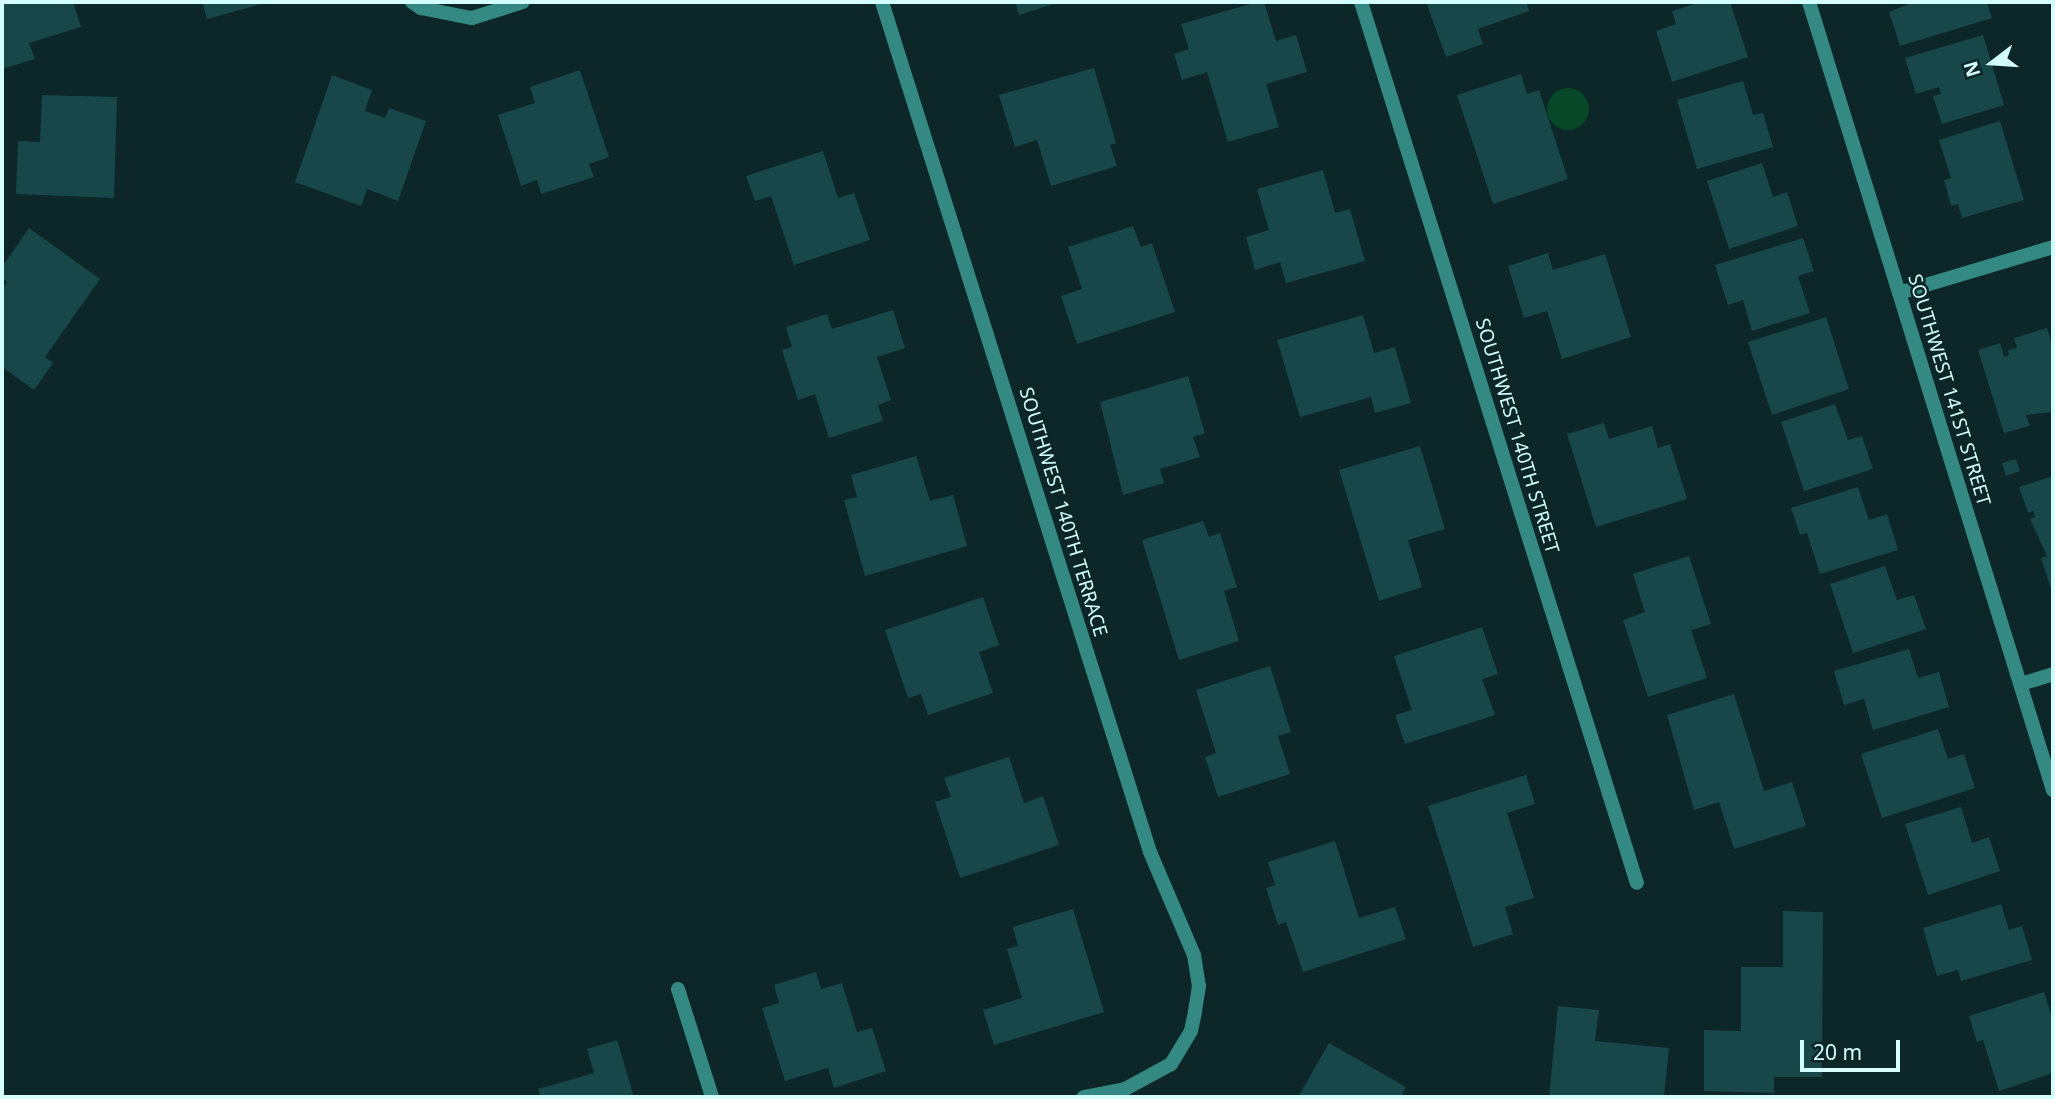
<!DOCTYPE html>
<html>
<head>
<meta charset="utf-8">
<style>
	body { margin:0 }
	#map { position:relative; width:2055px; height:1099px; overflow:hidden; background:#0d2627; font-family:"Noto Sans",sans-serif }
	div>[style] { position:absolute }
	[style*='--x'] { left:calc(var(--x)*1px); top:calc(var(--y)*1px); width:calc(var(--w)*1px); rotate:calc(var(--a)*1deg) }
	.water>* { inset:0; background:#064827 }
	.round { border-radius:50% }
	.building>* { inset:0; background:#18474a }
	.minor>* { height:14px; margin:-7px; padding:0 7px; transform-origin:7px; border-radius:7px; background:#348a82 }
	span { translate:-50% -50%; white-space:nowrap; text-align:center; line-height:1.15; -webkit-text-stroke:5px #0d2627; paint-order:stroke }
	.street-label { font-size:19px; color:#d3fffe }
	.frame { position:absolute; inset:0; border:4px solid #d3fffe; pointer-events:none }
	.north { position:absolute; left:1957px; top:28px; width:70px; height:70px; -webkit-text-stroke:5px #0d2627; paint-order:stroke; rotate:253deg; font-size:19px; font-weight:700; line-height:28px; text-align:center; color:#d3fffe }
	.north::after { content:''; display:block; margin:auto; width:24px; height:32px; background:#d3fffe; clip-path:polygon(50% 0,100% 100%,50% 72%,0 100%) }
	.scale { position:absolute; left:1800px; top:1040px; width:100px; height:32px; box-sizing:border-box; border:4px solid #d3fffe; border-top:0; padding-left:9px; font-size:21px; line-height:24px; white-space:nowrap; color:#d3fffe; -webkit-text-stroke:5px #0d2627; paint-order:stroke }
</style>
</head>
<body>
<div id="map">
	<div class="water">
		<i class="round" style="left:1547px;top:88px;width:42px;height:42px"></i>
	</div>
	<div class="building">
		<i style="clip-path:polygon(2px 2px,73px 2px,81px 27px,29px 43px,35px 59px,2px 69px)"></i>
		<i style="clip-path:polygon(202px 2px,265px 2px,265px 3px,207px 19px)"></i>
		<i style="clip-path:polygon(1015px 2px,1060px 2px,1019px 15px)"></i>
		<i style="clip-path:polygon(1257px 2px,1264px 2px,1276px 41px,1296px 35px,1307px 72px,1266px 84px,1279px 127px,1228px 142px,1207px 72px,1182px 80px,1174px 54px,1189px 49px,1181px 24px)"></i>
		<i style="clip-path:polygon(1426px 2px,1526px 2px,1529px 11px,1478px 29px,1483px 44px,1446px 57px)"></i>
		<i style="clip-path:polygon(1701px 2px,1730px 2px,1748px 57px,1672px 82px,1656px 31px,1676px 24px,1672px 11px)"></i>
		<i style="clip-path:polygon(1914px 2px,1987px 2px,1992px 18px,1900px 46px,1889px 12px)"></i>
		<i style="clip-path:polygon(1983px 35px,2004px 105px,1942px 124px,1933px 96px,1941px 94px,1939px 87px,1916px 94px,1905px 58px)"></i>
		<i style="clip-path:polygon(1094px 68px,1116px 143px,1110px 145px,1117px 166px,1051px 186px,1037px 140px,1015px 147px,999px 95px)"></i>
		<i style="clip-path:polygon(580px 70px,609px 157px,589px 164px,594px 177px,541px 194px,537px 180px,521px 186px,498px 115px,535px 103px,530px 87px)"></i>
		<i style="clip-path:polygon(1521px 74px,1527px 94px,1539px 90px,1568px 179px,1493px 204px,1457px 95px)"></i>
		<i style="clip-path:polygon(332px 75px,372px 90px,365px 111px,385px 118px,389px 108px,426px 121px,398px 201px,367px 189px,361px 206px,295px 182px)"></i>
		<i style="clip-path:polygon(1743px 81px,1753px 115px,1763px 113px,1773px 147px,1697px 169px,1677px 100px)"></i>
		<i style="clip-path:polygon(42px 95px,117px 97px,114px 198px,16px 194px,18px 141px,40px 142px)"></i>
		<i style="clip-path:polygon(2000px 121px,2024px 200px,1962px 218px,1958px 204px,1951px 206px,1944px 180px,1951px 178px,1939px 140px)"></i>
		<i style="clip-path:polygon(823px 151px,838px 198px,854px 193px,870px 240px,794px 265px,771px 196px,755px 201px,746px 176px)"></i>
		<i style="clip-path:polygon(1762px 163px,1773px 197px,1787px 192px,1798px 226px,1729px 249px,1707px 181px)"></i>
		<i style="clip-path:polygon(1323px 170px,1335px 213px,1350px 209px,1365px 261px,1286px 283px,1280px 262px,1255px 270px,1246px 237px,1269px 230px,1257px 189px)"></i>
		<i style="clip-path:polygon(1133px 226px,1141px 247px,1152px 243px,1175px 312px,1077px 344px,1061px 296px,1082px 289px,1068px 247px)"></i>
		<i style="clip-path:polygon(29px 228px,100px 279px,45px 357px,53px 363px,34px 390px,2px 367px,2px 289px,7px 282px,2px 278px,2px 267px)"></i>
		<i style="clip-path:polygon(1803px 238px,1814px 271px,1798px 276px,1810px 313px,1752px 331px,1743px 300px,1728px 305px,1715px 265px)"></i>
		<i style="clip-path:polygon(1548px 253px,1553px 270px,1605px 254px,1631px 337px,1562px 359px,1547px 311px,1524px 318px,1508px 266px)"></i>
		<i style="clip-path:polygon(893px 310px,905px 348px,877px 357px,891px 400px,878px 405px,883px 421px,829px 438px,815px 394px,798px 400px,782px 350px,792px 347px,786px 327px,827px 314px,832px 329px)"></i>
		<i style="clip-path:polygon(1363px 315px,1374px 353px,1395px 347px,1411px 403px,1375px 413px,1371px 397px,1300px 417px,1277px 340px)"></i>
		<i style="clip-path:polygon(1826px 317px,1849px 389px,1772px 415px,1748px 342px)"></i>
		<i style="clip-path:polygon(2047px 328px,2053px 347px,2053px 412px,2026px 415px,2030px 426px,2004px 433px,1978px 350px,2000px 343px,2004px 357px,2009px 355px,2008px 350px,2017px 348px,2014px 338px)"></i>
		<i style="clip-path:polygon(1188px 376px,1205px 433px,1193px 437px,1200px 457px,1160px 469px,1164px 483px,1123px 495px,1100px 402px)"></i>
		<i style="clip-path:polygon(1835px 404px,1848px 440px,1862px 436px,1873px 469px,1804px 491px,1781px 422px)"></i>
		<i style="clip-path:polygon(1604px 423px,1609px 439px,1652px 426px,1658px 448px,1670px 444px,1687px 499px,1596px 527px,1567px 434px)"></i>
		<i style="clip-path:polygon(1420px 446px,1445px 529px,1408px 540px,1422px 587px,1379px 601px,1339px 470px)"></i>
		<i style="clip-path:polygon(916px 456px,930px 501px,953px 495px,967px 546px,865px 576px,844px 500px,857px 497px,851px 475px)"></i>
		<i style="clip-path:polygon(2016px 459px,2020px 471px,2006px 476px,2002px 463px)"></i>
		<i style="clip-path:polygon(2053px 476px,2053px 595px,2041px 558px,2047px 556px,2030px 519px,2035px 517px,2033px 511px,2028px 513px,2019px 487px)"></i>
		<i style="clip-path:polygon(1858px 487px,1869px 520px,1887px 514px,1898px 550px,1820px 574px,1807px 533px,1800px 535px,1791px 508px)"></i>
		<i style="clip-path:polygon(1203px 521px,1209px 537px,1220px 533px,1237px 587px,1224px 591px,1239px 641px,1179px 660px,1142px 540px)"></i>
		<i style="clip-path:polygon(1689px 556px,1711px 624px,1691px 630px,1707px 678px,1648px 697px,1623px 620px,1645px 612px,1633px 574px)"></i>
		<i style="clip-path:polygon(1885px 566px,1897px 600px,1914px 595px,1926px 629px,1853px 653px,1830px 584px)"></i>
		<i style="clip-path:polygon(983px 597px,999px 645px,979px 652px,993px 693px,928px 715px,921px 694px,908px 698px,885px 630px)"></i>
		<i style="clip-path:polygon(1482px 627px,1498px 674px,1482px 679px,1495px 715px,1405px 744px,1395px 715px,1412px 710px,1394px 656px)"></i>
		<i style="clip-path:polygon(1909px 649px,1918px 678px,1939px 672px,1949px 707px,1873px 730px,1864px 699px,1844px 705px,1834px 671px)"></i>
		<i style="clip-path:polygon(1270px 666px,1291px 732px,1278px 736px,1290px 774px,1218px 797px,1205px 757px,1216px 753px,1196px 690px)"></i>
		<i style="clip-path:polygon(1734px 694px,1764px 791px,1792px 782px,1806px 826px,1734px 849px,1719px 802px,1694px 810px,1667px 715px)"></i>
		<i style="clip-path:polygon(1938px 729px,1948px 759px,1964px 754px,1975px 788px,1882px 818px,1861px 754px)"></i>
		<i style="clip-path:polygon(1009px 757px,1024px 803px,1043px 796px,1059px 845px,960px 878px,935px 802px,951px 797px,944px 778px)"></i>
		<i style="clip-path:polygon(1526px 775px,1535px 804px,1507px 813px,1534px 898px,1505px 907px,1513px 934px,1473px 947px,1428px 806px)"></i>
		<i style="clip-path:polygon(1961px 807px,1972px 843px,1989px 837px,2000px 871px,1928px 895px,1905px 824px)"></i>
		<i style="clip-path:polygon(1335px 841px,1359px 918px,1395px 907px,1406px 939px,1303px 972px,1286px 922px,1278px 925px,1266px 888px,1275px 885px,1268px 862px)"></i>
		<i style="clip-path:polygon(2001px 904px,2009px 930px,2022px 926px,2032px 960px,1961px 981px,1958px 970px,1937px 976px,1923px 928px)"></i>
		<i style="clip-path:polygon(1073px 909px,1104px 1012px,994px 1045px,983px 1010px,1022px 998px,1007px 949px,1018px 946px,1013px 927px)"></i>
		<i style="clip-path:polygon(1783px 911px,1823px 912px,1822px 1077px,1774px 1077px,1774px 1093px,1704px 1091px,1704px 1030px,1741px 1031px,1741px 967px,1783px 967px)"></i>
		<i style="clip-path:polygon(816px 972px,821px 989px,842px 983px,857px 1032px,872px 1028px,886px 1071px,834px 1088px,828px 1068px,785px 1081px,762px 1008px,779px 1003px,774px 985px)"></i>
		<i style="clip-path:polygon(2044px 992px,2053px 1021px,2053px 1073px,1999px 1091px,1983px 1040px,1977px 1042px,1969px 1016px)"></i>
		<i style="clip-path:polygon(1558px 1006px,1599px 1010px,1595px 1041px,1669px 1048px,1664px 1097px,1549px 1097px)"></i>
		<i style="clip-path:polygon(617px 1040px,634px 1097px,541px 1097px,538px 1089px,594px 1073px,587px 1049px)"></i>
		<i style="clip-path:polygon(1329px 1043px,1406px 1087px,1401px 1097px,1298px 1097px)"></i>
	</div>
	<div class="minor">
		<i style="--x:412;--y:2;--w:11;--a:34"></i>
		<i style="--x:421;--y:8;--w:52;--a:11.1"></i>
		<i style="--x:472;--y:18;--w:53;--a:-17.4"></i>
		<i style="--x:882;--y:2;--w:891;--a:72.5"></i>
		<i style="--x:1150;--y:852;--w:112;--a:66.9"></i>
		<i style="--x:1194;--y:955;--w:31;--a:81"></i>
		<i style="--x:1199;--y:986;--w:26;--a:99"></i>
		<i style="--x:1195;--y:1012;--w:19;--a:102"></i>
		<i style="--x:1191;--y:1031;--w:39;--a:121"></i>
		<i style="--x:1171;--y:1064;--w:52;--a:151.5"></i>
		<i style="--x:1125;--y:1089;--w:42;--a:169"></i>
		<i style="--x:1361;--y:2;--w:923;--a:72.61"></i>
		<i style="--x:1809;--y:2;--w:825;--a:72.8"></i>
		<i style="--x:1899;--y:293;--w:161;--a:-16.6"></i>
		<i style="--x:2021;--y:684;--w:34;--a:-17"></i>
		<i style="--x:678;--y:989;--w:113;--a:72.5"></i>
	</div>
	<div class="street-label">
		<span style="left:1949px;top:390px;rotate:73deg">SOUTHWEST 141ST STREET</span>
		<span style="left:1517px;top:436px;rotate:73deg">SOUTHWEST 140TH STREET</span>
		<span style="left:1063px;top:512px;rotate:73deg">SOUTHWEST 140TH TERRACE</span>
	</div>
	<div class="frame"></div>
	<div class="north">N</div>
	<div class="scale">20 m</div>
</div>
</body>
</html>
